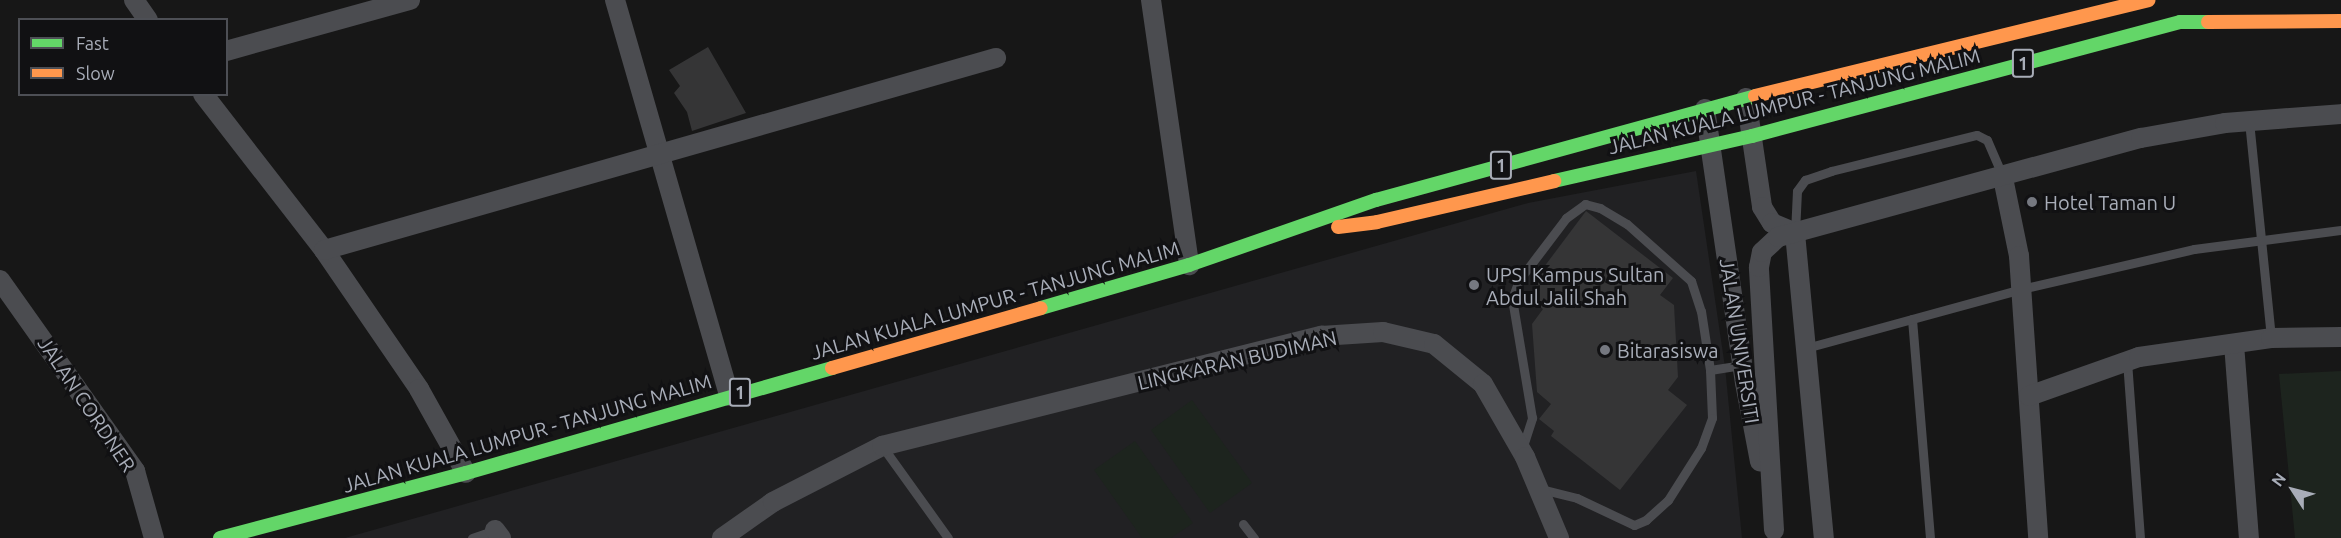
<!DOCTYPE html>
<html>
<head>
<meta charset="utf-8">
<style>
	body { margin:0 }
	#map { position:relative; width:2341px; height:538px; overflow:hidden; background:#171717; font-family:Ubuntu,sans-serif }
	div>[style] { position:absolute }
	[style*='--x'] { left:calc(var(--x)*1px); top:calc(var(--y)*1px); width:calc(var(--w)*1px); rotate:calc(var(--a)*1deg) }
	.built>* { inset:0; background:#212123 }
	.green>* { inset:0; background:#1d241e }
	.building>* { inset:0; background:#353536 }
	.lane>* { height:9px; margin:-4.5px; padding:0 4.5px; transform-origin:4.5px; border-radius:4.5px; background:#4b4c50 }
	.street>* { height:20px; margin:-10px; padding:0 10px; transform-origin:10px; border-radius:10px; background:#4b4c50 }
	.fast>* { height:14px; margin:-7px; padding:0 7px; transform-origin:7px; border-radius:7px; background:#63d668 }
	.slow>* { height:14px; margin:-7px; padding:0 7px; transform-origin:7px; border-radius:7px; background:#ff974d }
	.dots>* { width:16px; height:16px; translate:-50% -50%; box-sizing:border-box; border:3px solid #111113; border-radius:50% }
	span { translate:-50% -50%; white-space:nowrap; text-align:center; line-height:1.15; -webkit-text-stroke:6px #111113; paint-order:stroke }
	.shield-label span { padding:2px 4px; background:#111113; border:2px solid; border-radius:4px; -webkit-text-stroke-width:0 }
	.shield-label { font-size:18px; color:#a8adb8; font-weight:700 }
	.street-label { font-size:20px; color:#a8adb8 }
	.poi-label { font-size:20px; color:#a8adb8 }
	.left { translate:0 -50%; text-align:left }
	.legend { position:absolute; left:18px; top:18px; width:210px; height:78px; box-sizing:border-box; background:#111113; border:2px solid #4d4f55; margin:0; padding:8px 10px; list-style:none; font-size:18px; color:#a8adb8 }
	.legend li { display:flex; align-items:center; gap:12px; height:30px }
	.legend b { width:30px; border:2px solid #4d4f55 }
	.north { position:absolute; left:2263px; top:460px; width:60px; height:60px; -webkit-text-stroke:4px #111113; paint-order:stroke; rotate:306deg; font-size:16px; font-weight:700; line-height:24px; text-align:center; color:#a8adb8 }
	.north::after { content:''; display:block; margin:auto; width:21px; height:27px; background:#a8adb8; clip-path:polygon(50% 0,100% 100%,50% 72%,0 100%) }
</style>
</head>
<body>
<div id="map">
	<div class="built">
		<i style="clip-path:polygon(1696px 171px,1725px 367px,1742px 538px,345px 538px,1528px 203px)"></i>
	</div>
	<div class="green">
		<i style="clip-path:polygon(2341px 371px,2341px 538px,2295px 538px,2279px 374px)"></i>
		<i style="clip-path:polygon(1192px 400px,1252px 483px,1210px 513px,1151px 430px)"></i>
		<i style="clip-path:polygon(1135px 441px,1193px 523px,1171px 538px,1142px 538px,1094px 470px)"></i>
	</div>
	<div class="building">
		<i style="clip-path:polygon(708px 47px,746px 113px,692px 131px,687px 112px,674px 93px,680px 86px,669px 70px)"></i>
		<i style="clip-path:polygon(1586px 211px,1673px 278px,1660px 295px,1674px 305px,1678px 377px,1668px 390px,1687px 405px,1620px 490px,1551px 436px,1554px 431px,1539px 419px,1551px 404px,1537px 392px,1532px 324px,1543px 309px,1528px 297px,1539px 282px,1535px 279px)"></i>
	</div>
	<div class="lane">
		<i style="--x:2249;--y:121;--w:218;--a:84.2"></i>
		<i style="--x:1795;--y:233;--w:42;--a:-87.3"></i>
		<i style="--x:1797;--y:191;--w:14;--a:-54"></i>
		<i style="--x:1805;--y:180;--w:28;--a:-19"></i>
		<i style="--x:1831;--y:171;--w:150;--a:-13.9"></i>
		<i style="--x:1977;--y:135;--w:11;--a:27"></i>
		<i style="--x:1987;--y:140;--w:40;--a:66.6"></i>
		<i style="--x:1912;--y:319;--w:220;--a:85.3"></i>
		<i style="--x:1806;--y:348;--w:223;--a:-15.3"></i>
		<i style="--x:2021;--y:289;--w:178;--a:-13"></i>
		<i style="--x:2194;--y:249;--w:148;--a:-7.4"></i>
		<i style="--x:2127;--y:361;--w:177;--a:85.8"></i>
		<i style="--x:1710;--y:370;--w:33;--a:-9"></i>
		<i style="--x:882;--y:446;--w:113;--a:54.3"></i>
		<i style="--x:1522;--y:449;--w:33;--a:-72"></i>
		<i style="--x:1532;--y:418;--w:121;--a:-99.5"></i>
		<i style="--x:1512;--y:299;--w:20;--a:-70"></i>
		<i style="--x:1519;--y:280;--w:78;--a:-52.8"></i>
		<i style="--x:1566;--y:218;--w:24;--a:-36"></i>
		<i style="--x:1585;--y:204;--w:16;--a:15"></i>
		<i style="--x:1600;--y:208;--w:31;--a:31"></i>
		<i style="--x:1627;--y:224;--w:86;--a:41.7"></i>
		<i style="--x:1691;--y:281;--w:32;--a:72"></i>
		<i style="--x:1701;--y:311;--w:60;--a:81.3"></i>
		<i style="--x:1710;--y:370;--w:48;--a:87.6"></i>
		<i style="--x:1712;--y:418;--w:32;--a:110"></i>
		<i style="--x:1701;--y:448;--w:62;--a:122.4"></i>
		<i style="--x:1668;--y:500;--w:30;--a:138"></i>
		<i style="--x:1646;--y:520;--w:13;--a:157"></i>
		<i style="--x:1634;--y:525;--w:63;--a:-154.7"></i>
		<i style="--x:1577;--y:498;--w:38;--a:-166"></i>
		<i style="--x:1243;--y:524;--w:18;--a:52"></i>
		<i style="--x:472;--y:538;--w:24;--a:-19"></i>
	</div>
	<div class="street">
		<i style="--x:134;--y:0;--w:24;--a:55"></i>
		<i style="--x:615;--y:0;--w:412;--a:73.9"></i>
		<i style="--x:1151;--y:0;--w:268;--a:81.8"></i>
		<i style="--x:226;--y:51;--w:191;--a:-15.5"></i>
		<i style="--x:203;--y:94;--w:197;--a:52.2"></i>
		<i style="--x:324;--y:250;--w:168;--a:55.6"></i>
		<i style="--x:419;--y:389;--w:96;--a:60.8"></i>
		<i style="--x:1746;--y:98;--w:110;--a:81.6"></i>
		<i style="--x:1762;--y:207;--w:19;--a:58"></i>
		<i style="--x:1772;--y:223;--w:25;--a:23"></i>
		<i style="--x:1705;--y:109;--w:277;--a:81.7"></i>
		<i style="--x:1745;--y:383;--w:80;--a:79.2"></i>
		<i style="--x:2003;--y:178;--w:80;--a:78.4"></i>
		<i style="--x:2019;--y:256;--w:283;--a:86.1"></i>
		<i style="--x:1795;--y:233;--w:306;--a:84.6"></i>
		<i style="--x:324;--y:250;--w:699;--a:-15.95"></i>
		<i style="--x:0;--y:280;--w:234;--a:54.7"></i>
		<i style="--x:135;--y:471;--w:70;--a:74.2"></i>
		<i style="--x:2234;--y:344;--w:195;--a:85.6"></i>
		<i style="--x:2029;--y:396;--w:117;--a:-19.5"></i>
		<i style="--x:2139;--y:357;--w:133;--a:-8.2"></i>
		<i style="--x:2271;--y:338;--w:70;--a:-0.8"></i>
		<i style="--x:495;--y:530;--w:10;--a:53"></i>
		<i style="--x:1774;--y:530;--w:263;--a:-93.3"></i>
		<i style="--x:1759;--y:267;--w:15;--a:-79"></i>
		<i style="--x:1762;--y:252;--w:22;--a:-43"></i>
		<i style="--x:1778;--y:237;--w:376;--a:-15.3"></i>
		<i style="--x:2141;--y:138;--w:85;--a:-10.1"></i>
		<i style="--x:2225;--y:123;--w:116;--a:-4.4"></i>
		<i style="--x:722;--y:538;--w:62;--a:-35.2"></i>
		<i style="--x:773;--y:502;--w:123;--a:-27.2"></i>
		<i style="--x:882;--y:446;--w:453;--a:-14.1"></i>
		<i style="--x:1321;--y:336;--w:62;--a:-3.7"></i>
		<i style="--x:1383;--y:332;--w:52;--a:13.2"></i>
		<i style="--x:1434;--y:344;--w:63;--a:39.2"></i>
		<i style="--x:1483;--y:384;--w:84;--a:60.1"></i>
		<i style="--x:1525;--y:457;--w:88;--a:67.2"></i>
	</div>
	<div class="fast">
		<i style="--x:1554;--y:181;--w:203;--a:-12.8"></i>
		<i style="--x:1752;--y:136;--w:443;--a:-14.9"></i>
		<i style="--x:2180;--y:22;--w:28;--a:0"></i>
		<i style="--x:1041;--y:308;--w:154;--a:-16.2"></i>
		<i style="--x:1189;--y:265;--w:198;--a:-19.2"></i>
		<i style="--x:1376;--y:200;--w:393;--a:-15.3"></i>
		<i style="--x:220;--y:538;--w:254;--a:-14.8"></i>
		<i style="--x:466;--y:473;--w:381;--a:-16"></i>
	</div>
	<div class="slow">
		<i style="--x:2208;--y:22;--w:133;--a:-0.4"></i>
		<i style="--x:1755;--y:96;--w:405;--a:-13.7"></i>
		<i style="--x:1338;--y:227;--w:39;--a:-7"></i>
		<i style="--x:1377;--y:222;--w:182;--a:-13"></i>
		<i style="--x:832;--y:368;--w:217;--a:-16"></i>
	</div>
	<div class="dots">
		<i style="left:2032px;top:202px;background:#757880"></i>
		<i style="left:1474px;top:285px;background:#757880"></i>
		<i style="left:1605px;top:350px;background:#757880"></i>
	</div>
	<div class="shield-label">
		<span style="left:2023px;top:63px">1</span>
		<span style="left:1501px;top:165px">1</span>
		<span style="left:740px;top:392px">1</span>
	</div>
	<div class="street-label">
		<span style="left:1794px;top:101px;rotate:-14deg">JALAN KUALA LUMPUR - TANJUNG MALIM</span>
		<span style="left:995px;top:300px;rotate:-16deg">JALAN KUALA LUMPUR - TANJUNG MALIM</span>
		<span style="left:1740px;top:341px;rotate:81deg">JALAN UNIVERSITI</span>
		<span style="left:1237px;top:360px;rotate:-13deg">LINGKARAN BUDIMAN</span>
		<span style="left:87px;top:404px;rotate:56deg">JALAN CORDNER</span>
		<span style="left:527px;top:433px;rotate:-16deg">JALAN KUALA LUMPUR - TANJUNG MALIM</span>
	</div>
	<div class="poi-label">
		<span class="left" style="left:2044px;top:202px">Hotel Taman U</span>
		<span class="left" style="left:1486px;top:286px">UPSI Kampus Sultan<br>Abdul Jalil Shah</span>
		<span class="left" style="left:1617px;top:350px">Bitarasiswa</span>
	</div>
	<ul class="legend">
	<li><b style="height:8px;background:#63d668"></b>Fast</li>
	<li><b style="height:8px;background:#ff974d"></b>Slow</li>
	</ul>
	<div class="north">N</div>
</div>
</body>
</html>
